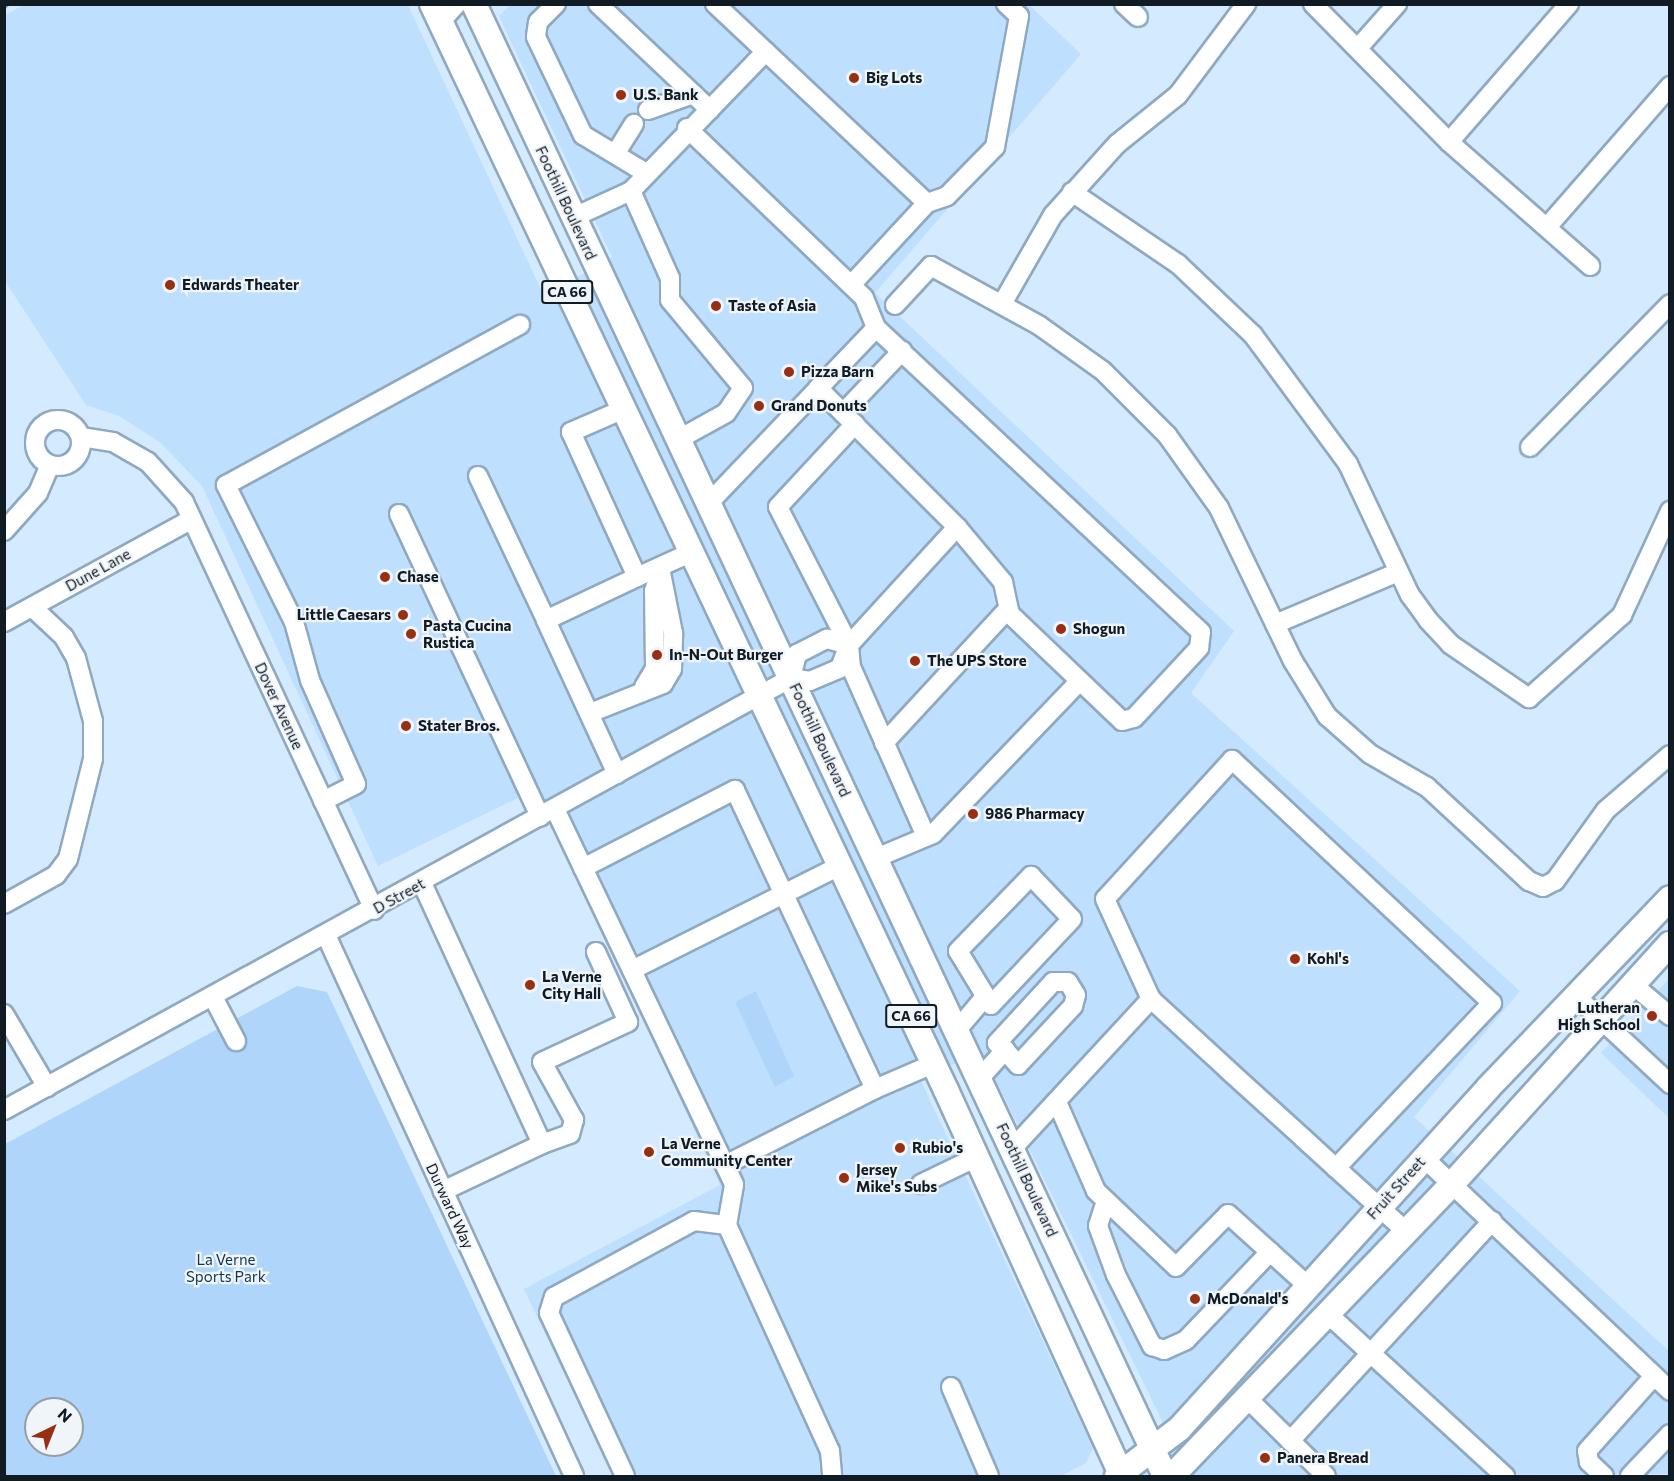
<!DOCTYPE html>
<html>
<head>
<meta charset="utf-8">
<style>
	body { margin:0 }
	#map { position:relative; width:1674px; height:1481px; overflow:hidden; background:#d4eafe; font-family:Commissioner,sans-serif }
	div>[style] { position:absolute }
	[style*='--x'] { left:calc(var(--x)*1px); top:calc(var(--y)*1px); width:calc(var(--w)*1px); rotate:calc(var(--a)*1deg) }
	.built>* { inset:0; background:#bedffe }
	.green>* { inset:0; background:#afd6fa }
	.stream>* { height:5px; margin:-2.5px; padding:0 2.5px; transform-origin:2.5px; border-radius:2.5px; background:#51a4e7 }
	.roads { filter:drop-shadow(2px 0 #8fa9c1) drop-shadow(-2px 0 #8fa9c1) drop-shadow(0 2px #8fa9c1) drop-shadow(0 -2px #8fa9c1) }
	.minor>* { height:18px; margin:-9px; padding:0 9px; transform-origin:9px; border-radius:9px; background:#fff }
	.minor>.ring { margin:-9px; padding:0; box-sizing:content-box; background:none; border:18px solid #fff; border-radius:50% }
	.major>* { height:24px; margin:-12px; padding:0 12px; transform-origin:12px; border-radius:12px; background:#fff }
	.dots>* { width:16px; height:16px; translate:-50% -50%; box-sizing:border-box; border:3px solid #f0f5fa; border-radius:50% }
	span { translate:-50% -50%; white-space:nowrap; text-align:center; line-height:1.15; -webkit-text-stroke:4.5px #f0f5fa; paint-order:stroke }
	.shield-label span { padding:2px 4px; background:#f0f5fa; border:2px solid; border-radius:4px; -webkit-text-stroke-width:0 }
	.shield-label { font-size:14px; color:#111b24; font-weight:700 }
	.poi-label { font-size:15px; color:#111b24; font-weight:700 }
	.left { translate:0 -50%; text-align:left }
	.right { translate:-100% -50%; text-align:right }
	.street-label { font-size:15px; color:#111b24 }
	.park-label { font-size:15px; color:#123550 }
	.frame { position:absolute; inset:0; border:6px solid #111b24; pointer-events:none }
	.north { position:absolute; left:24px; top:1397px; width:60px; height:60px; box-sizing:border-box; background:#f0f5fa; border:2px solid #979ea4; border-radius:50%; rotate:43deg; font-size:16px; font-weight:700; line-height:24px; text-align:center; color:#111b24 }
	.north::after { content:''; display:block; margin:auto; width:21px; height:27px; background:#973013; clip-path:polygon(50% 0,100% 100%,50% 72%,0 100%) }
</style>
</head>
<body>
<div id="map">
	<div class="built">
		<i style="clip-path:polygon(25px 4px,408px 5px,544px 296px,612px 257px,499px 16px,510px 5px,1029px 5px,1081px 54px,875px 293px,1234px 631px,1191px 693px,1520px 991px,1414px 1117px,1669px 1351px,1669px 1474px,1189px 1476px,981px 1050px,921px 1081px,1093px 1448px,1086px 1463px,1061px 1476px,613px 1476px,524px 1289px,720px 1185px,536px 789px,378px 866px,202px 486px,161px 443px,119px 416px,86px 405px,5px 281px,4px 16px)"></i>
		<i style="clip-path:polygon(1669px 979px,1669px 1118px,1601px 1053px)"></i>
	</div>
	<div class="green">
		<i style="clip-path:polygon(evenodd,297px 986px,327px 992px,556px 1476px,5px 1476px,5px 1144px,297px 986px,36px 1409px,72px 1409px,72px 1445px,36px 1445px,36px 1409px)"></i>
		<i style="clip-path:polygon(756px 991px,794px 1076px,775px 1087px,735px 1002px)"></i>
	</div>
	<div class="stream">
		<i style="--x:4;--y:6;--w:3;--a:-45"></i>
	</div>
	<div class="roads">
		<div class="minor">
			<i style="--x:556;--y:4;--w:25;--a:135"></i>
			<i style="--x:538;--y:22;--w:15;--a:98"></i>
			<i style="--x:536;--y:37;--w:109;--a:64.4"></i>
			<i style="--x:583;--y:135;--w:74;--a:31.1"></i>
			<i style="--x:598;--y:4;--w:154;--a:43.4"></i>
			<i style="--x:715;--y:4;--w:291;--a:43.2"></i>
			<i style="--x:1124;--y:4;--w:19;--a:43"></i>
			<i style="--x:1313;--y:4;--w:194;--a:45.4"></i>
			<i style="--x:1449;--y:142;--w:188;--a:41.3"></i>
			<i style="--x:440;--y:22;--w:25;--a:-47"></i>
			<i style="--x:1358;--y:48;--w:59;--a:-48.4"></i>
			<i style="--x:648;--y:110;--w:48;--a:-19.6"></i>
			<i style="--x:687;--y:128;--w:245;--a:43.8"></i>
			<i style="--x:864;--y:298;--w:32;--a:68"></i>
			<i style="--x:876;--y:328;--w:243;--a:133.7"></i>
			<i style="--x:1449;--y:142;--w:183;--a:-49"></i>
			<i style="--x:617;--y:151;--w:32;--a:-58"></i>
			<i style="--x:631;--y:191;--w:95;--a:65.9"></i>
			<i style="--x:670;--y:278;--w:22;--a:90"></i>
			<i style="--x:670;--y:300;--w:114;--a:50.3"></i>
			<i style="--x:743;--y:388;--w:30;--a:124"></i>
			<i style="--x:726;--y:413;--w:56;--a:151.1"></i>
			<i style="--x:1072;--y:192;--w:128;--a:34.2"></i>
			<i style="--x:1178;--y:264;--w:103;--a:43.4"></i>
			<i style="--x:1253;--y:335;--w:160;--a:53.6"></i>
			<i style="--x:1348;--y:464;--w:145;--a:64.7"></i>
			<i style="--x:1410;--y:595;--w:31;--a:54"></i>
			<i style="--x:1428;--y:620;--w:33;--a:47"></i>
			<i style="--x:1450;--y:644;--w:96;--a:34.4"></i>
			<i style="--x:1529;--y:698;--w:125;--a:-41.7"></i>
			<i style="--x:1622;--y:615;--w:115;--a:-65.2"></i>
			<i style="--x:572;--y:218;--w:65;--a:-24.6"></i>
			<i style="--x:631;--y:191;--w:194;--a:-46"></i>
			<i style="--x:1548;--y:226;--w:186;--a:-48.9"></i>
			<i style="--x:851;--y:285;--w:112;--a:-47.2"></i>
			<i style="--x:927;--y:203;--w:21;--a:-19"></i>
			<i style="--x:947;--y:196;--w:69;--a:-45.6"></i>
			<i style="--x:995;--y:147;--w:133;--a:-79.6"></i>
			<i style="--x:1019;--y:16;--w:18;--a:-137"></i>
			<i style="--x:1002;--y:304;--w:103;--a:-60.2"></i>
			<i style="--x:1053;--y:215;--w:96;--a:-48"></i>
			<i style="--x:1117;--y:144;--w:78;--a:-38.8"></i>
			<i style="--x:1178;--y:95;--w:114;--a:-53.2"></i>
			<i style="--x:895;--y:305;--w:53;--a:-47.3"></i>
			<i style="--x:931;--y:266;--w:124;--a:28.8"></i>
			<i style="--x:1040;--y:326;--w:77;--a:35.5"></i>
			<i style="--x:1103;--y:371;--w:91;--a:45"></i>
			<i style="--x:1167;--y:435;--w:90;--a:54.5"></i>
			<i style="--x:1219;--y:508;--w:170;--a:64.2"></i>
			<i style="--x:1293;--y:661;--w:65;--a:58.3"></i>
			<i style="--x:1327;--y:716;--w:57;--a:41.5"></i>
			<i style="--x:1370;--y:754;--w:66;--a:30.1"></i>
			<i style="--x:1427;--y:787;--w:139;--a:42.7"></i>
			<i style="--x:1529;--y:881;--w:15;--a:23"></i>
			<i style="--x:1543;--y:887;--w:13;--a:-27"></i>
			<i style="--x:1555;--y:881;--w:87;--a:-54.3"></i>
			<i style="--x:1606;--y:810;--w:84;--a:-40.7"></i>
			<i style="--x:818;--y:388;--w:197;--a:45"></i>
			<i style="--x:957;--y:527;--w:72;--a:50.1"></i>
			<i style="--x:1003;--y:582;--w:33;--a:78"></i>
			<i style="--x:1010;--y:614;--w:155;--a:43.7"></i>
			<i style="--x:1122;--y:721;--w:12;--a:-14"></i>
			<i style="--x:1134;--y:718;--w:96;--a:-47.1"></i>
			<i style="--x:1199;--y:648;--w:16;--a:-83"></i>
			<i style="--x:1201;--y:632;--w:445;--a:-136.9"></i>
			<i style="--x:624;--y:409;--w:58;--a:156.5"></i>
			<i style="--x:571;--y:432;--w:159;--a:65.5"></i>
			<i style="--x:637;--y:577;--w:60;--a:-24.4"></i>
			<i style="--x:843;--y:413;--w:86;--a:-46.4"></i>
			<i class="ring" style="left:35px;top:420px;width:28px;height:28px"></i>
			<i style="--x:855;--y:424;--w:113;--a:132.9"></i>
			<i style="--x:778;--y:507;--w:155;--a:62.8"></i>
			<i style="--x:849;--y:645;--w:22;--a:85"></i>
			<i style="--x:851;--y:667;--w:185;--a:66.1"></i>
			<i style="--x:81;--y:437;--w:32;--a:9"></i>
			<i style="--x:113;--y:442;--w:40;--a:29.7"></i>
			<i style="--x:148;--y:462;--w:54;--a:48"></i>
			<i style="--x:184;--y:502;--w:450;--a:65"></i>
			<i style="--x:1530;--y:447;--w:200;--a:-45.6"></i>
			<i style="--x:478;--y:476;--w:159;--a:64.7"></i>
			<i style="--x:399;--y:514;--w:334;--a:65"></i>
			<i style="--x:4;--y:531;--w:51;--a:-48.2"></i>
			<i style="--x:38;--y:493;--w:30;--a:-67"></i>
			<i style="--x:4;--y:622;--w:214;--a:-28.7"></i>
			<i style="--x:1275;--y:624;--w:134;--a:-22.8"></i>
			<i style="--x:791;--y:678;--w:19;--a:9"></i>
			<i style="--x:810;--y:681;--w:33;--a:-23"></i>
			<i style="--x:840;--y:668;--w:25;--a:-69"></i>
			<i style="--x:849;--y:645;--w:160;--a:-47.5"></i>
			<i style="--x:791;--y:678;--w:25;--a:-76"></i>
			<i style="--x:797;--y:654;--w:34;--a:-27"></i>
			<i style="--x:827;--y:639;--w:23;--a:15"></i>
			<i style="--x:644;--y:687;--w:21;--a:-59"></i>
			<i style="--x:655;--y:669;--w:78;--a:-90.7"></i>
			<i style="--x:654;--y:591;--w:18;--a:-71"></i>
			<i style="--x:590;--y:713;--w:79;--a:-21.7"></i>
			<i style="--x:663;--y:684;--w:17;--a:-59"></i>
			<i style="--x:672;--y:669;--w:36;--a:-88"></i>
			<i style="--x:673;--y:633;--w:66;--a:-101.3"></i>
			<i style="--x:884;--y:743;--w:183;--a:-47.2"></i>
			<i style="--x:617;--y:774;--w:170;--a:-114.8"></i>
			<i style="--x:546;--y:620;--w:101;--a:-25.3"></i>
			<i style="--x:323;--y:801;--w:37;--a:-27"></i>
			<i style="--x:356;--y:784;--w:114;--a:-113.9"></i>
			<i style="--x:310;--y:680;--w:60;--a:-105.4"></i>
			<i style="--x:294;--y:622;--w:153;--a:-116.4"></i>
			<i style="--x:226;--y:485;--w:335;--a:-28.6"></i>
			<i style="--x:555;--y:809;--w:416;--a:64.5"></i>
			<i style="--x:734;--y:1185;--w:41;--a:99.9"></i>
			<i style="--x:727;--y:1225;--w:248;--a:65.5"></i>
			<i style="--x:830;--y:1451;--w:25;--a:85"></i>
			<i style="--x:876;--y:858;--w:62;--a:-22.8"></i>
			<i style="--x:933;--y:834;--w:211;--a:-46.2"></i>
			<i style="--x:583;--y:868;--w:171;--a:-27.2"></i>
			<i style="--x:735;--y:790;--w:330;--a:64.9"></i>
			<i style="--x:875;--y:1089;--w:168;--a:153.1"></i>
			<i style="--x:1031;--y:876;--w:59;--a:46.4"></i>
			<i style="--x:1072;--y:919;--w:118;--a:133.3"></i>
			<i style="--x:991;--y:1005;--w:63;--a:-121.4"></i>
			<i style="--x:958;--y:951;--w:105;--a:-45.8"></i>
			<i style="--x:422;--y:883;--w:287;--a:65.3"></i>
			<i style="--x:542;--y:1144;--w:110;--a:154.6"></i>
			<i style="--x:4;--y:904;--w:60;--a:-29.1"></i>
			<i style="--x:56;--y:875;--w:20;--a:-53"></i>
			<i style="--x:68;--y:859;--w:103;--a:-76"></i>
			<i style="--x:93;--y:759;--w:38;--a:-90"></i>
			<i style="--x:93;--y:721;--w:65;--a:-105.1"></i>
			<i style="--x:76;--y:658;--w:24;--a:-120"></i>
			<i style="--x:64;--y:637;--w:44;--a:-136.8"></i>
			<i style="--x:326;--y:935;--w:595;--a:65.37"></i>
			<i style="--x:632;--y:970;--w:233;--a:-26.6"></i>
			<i style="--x:1632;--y:984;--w:50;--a:40.1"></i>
			<i style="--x:213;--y:997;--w:50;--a:62.4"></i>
			<i style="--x:1579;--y:999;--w:125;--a:43"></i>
			<i style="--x:4;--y:1014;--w:85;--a:59.5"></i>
			<i style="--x:957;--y:1030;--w:42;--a:-49.8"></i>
			<i style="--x:980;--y:1078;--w:38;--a:-48"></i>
			<i style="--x:1005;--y:1050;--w:20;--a:49"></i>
			<i style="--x:1018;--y:1065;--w:81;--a:-47"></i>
			<i style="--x:1073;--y:1006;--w:11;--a:-75"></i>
			<i style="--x:1076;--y:995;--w:15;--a:-122"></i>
			<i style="--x:1068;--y:982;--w:15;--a:180"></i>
			<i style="--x:1053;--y:982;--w:83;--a:132.6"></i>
			<i style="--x:997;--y:1043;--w:11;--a:41"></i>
			<i style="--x:875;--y:1089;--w:63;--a:-23.3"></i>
			<i style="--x:1057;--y:1102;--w:97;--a:66.3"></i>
			<i style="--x:1096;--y:1191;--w:110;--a:43.5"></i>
			<i style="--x:1176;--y:1267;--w:74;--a:-45.5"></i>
			<i style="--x:1228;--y:1214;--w:108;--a:42"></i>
			<i style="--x:4;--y:1110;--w:898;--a:-28.76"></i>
			<i style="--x:542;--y:1144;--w:30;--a:-20"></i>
			<i style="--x:570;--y:1134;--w:15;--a:-74"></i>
			<i style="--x:574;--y:1120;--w:66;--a:-118.9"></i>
			<i style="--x:542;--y:1062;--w:95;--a:-24.9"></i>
			<i style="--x:628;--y:1022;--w:77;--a:-114.6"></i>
			<i style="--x:1012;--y:1149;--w:205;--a:-47.2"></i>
			<i style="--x:1424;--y:1158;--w:339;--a:43.4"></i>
			<i style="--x:1336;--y:1168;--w:227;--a:-46.6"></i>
			<i style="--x:1492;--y:1003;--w:356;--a:-136.9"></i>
			<i style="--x:1232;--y:760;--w:188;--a:132.4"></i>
			<i style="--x:1105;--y:899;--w:110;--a:65.3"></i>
			<i style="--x:1151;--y:999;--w:103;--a:42.6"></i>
			<i style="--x:1227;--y:1069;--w:103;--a:42.2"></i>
			<i style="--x:1303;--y:1138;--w:45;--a:42.3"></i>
			<i style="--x:1336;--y:1168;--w:58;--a:42.2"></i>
			<i style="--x:1379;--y:1207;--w:38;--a:42"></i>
			<i style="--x:921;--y:1184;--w:62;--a:-25.7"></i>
			<i style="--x:1106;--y:1201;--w:26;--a:108"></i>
			<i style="--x:1098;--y:1226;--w:52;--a:69.8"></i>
			<i style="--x:1116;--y:1275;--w:80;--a:63.1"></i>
			<i style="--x:1152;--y:1346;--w:13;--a:18"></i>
			<i style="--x:1164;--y:1350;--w:24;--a:-24"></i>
			<i style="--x:1186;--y:1340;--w:122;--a:-46.3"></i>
			<i style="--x:1329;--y:1315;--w:239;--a:42.5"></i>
			<i style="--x:951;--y:1387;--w:97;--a:66.9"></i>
			<i style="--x:1249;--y:1400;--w:108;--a:44.6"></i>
			<i style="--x:1290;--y:1441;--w:299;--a:-47.4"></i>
			<i style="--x:625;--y:1476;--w:180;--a:-115"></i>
			<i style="--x:549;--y:1313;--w:17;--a:-73"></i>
			<i style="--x:554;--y:1297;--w:159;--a:-28.5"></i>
			<i style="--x:694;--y:1221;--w:33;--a:7"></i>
			<i style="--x:1604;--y:1476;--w:21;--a:-137"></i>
			<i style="--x:1589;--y:1462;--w:11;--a:-100"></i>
			<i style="--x:1587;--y:1451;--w:101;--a:-48.2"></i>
			<i style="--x:1630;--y:1476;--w:58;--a:-46.4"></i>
		</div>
		<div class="major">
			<i style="--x:432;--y:4;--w:1201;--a:64.67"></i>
			<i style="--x:946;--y:1090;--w:424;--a:65.5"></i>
			<i style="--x:474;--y:4;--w:1626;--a:64.85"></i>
			<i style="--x:1117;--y:1476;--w:78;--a:-37.2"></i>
			<i style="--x:1179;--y:1429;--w:460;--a:-47.8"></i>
			<i style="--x:1488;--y:1088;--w:263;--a:-46.2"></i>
			<i style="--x:1172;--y:1476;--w:405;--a:-46.2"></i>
			<i style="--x:1452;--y:1184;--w:324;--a:-47.8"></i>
		</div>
	</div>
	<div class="dots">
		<i style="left:854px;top:78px;background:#973013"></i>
		<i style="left:621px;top:95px;background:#973013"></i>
		<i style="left:170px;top:285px;background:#973013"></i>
		<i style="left:716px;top:306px;background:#973013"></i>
		<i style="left:789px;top:372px;background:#973013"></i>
		<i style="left:759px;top:406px;background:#973013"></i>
		<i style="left:385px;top:577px;background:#973013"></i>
		<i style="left:403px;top:615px;background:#973013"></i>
		<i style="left:1061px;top:629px;background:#973013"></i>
		<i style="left:411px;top:634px;background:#973013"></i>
		<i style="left:657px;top:655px;background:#973013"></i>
		<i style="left:915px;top:661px;background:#973013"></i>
		<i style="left:406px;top:726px;background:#973013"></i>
		<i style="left:973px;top:814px;background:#973013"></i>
		<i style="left:1295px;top:959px;background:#973013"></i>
		<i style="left:530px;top:985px;background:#973013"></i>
		<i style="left:1652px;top:1016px;background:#973013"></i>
		<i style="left:900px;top:1148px;background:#973013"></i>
		<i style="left:649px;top:1152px;background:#973013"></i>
		<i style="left:844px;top:1178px;background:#973013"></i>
		<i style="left:1195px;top:1299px;background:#973013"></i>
		<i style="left:1265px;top:1458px;background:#973013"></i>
	</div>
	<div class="shield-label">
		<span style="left:567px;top:292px">CA 66</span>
		<span style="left:911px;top:1016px">CA 66</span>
	</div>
	<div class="poi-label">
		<span class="left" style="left:866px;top:78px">Big Lots</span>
		<span class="left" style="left:633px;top:95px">U.S. Bank</span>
		<span class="left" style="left:182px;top:285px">Edwards Theater</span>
		<span class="left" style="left:728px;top:306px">Taste of Asia</span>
		<span class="left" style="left:801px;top:372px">Pizza Barn</span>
		<span class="left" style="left:771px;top:406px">Grand Donuts</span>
		<span class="left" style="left:397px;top:577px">Chase</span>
		<span class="right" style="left:391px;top:615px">Little Caesars</span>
		<span class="left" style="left:423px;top:634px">Pasta Cucina<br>Rustica</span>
		<span class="left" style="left:1073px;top:629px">Shogun</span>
		<span class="left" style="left:669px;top:655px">In-N-Out Burger</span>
		<span class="left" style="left:927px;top:661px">The UPS Store</span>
		<span class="left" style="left:418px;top:726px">Stater Bros.</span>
		<span class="left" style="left:985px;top:814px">986 Pharmacy</span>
		<span class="left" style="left:1307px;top:959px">Kohl's</span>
		<span class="left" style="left:542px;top:985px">La Verne<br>City Hall</span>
		<span class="right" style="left:1640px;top:1016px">Lutheran<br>High School</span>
		<span class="left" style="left:661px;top:1152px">La Verne<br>Community Center</span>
		<span class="left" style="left:912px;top:1148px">Rubio's</span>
		<span class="left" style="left:856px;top:1178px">Jersey<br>Mike's Subs</span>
		<span class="left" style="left:1207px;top:1299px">McDonald's</span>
		<span class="left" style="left:1277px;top:1458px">Panera Bread</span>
	</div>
	<div class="street-label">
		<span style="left:566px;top:203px;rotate:65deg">Foothill Boulevard</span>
		<span style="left:98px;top:570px;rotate:-29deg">Dune Lane</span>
		<span style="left:279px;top:706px;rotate:65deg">Dover Avenue</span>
		<span style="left:820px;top:740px;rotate:65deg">Foothill Boulevard</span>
		<span style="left:399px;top:896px;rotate:-29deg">D Street</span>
		<span style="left:1027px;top:1180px;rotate:65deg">Foothill Boulevard</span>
		<span style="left:1396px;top:1188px;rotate:-48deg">Fruit Street</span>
		<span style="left:450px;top:1206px;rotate:65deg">Durward Way</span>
	</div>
	<div class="park-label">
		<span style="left:226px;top:1268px">La Verne<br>Sports Park</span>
	</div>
	<div class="frame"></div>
	<div class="north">N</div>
</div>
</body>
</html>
